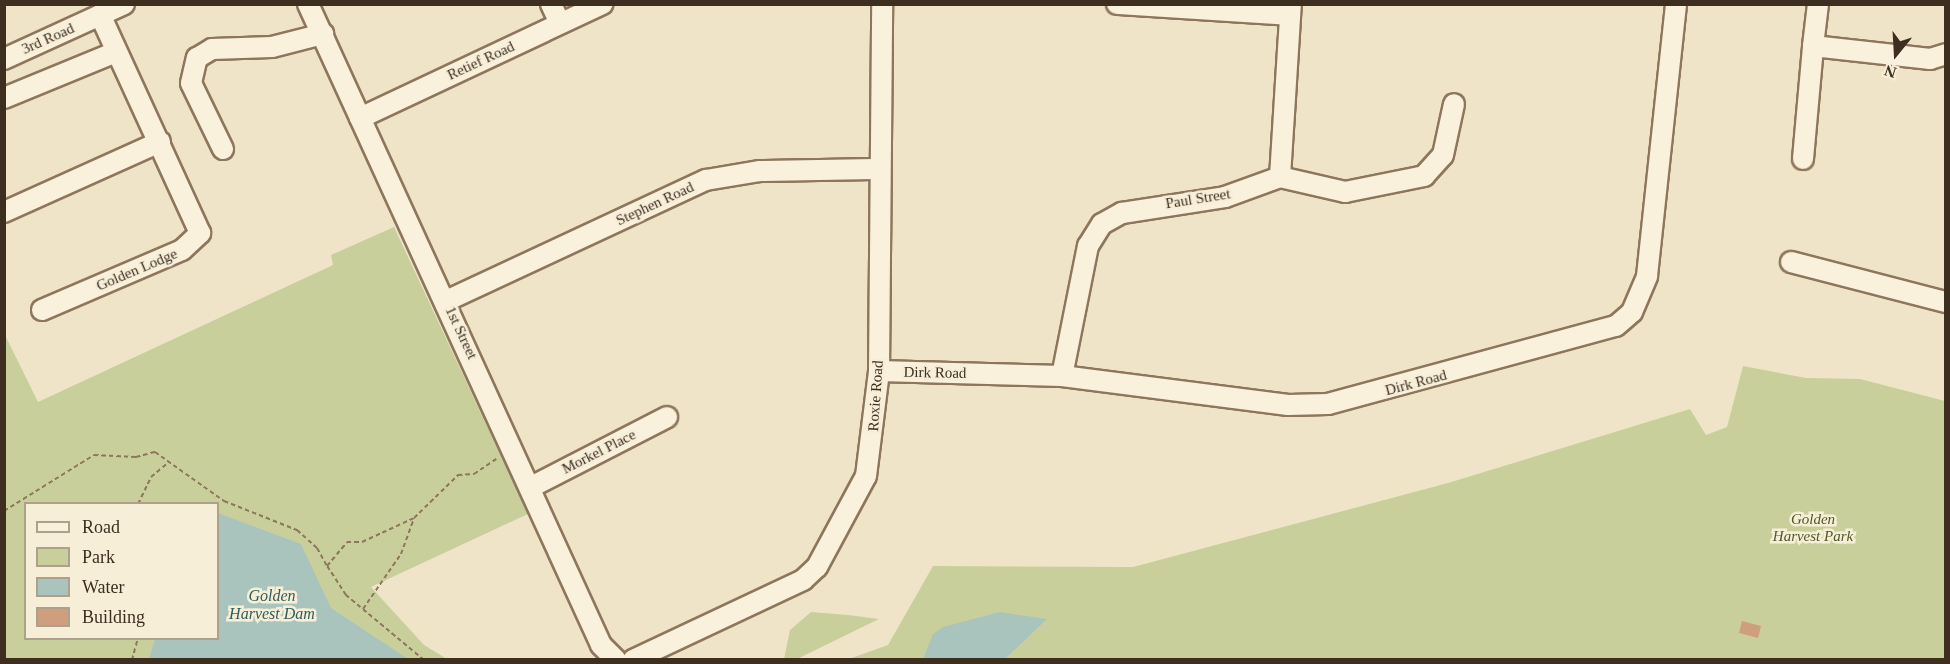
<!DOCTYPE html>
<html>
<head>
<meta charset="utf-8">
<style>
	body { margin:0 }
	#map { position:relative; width:1950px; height:664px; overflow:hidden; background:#f0e4c8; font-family:"Times New Roman",serif }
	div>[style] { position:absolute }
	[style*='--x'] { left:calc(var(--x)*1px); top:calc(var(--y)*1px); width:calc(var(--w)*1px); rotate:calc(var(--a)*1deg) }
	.green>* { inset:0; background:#c9cf9b }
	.water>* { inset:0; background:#a9c4bc }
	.building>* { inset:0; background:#cf9f7d }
	.path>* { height:2px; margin-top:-1px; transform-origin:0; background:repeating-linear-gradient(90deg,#8d765c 0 4.5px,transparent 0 7.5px) }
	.roads { filter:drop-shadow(2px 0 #8d765c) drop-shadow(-2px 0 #8d765c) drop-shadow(0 2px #8d765c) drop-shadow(0 -2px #8d765c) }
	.minor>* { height:20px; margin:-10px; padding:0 10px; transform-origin:10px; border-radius:10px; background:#faf1dc }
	span { translate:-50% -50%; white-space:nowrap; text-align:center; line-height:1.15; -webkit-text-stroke:5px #f7eed8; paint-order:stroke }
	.street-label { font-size:15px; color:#3d2e20 }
	.park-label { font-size:15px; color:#4d5a26; font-style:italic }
	.water-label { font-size:16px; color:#2f5d5a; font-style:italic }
	.frame { position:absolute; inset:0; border:6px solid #3d2e20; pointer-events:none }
	.legend { position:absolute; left:24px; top:502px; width:195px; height:138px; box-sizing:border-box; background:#f7eed8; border:2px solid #ada18e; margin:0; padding:8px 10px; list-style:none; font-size:18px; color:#3d2e20 }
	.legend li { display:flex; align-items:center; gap:12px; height:30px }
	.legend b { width:30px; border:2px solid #ada18e }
	.north { position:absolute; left:1866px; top:24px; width:60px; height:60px; -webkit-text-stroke:4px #f7eed8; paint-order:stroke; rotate:198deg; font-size:16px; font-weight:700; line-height:24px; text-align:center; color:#3d2e20 }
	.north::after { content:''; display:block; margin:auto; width:21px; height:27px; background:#3d2e20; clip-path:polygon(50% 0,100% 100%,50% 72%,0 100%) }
</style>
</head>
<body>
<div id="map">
	<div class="green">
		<i style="clip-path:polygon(evenodd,394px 227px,528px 514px,371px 587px,424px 645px,447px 659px,5px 659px,4px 333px,38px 402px,333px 265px,331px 255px,394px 227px,26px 504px,218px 504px,218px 638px,26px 638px,26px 504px)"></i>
		<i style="clip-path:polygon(1743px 366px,1806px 378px,1860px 379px,1945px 401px,1945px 659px,846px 660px,888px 645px,933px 566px,1133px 567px,1448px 483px,1690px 409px,1706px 435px,1727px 427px)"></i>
		<i style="clip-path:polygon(811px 612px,848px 615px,879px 619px,797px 659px,784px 659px,790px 630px)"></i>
	</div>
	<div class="water">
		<i style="clip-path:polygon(218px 513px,301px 544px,331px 608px,408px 659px,149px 659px,155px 639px,218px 638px)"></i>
		<i style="clip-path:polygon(1000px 612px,1047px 619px,1005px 659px,923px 659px,933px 634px,943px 627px)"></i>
	</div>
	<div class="building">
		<i style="clip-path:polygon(1742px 621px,1761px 626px,1758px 638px,1739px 633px)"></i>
	</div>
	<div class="path">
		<i style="--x:138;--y:504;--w:30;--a:-64"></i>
		<i style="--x:151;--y:477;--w:23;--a:-40"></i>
		<i style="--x:4;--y:511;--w:106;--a:-31.9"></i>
		<i style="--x:94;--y:455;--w:42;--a:2.7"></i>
		<i style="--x:136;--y:457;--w:20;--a:-15"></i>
		<i style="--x:155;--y:452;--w:85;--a:35.4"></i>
		<i style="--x:224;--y:501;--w:79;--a:21.7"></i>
		<i style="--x:297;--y:530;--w:27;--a:42"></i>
		<i style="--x:317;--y:548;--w:21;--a:61"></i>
		<i style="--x:363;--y:609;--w:67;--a:-55.4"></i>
		<i style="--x:401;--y:554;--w:38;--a:-70"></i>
		<i style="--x:132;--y:660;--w:23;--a:-75"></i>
		<i style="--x:424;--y:660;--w:102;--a:-140.2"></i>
		<i style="--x:346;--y:595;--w:35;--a:-123"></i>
		<i style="--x:327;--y:566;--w:31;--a:-50"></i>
		<i style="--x:347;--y:542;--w:15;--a:0"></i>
		<i style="--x:362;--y:542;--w:57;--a:-24.8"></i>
		<i style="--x:414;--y:518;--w:62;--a:-44.3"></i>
		<i style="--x:458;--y:475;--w:16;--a:-4"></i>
		<i style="--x:474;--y:474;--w:27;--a:-34"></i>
	</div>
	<div class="roads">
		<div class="minor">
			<i style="--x:308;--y:4;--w:705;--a:65.43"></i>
			<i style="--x:601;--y:645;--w:21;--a:45"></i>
			<i style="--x:551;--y:4;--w:21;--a:65"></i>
			<i style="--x:1117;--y:4;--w:173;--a:3.6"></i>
			<i style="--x:1818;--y:4;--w:42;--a:96.8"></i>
			<i style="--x:1813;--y:46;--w:118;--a:6.3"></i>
			<i style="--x:1930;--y:59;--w:17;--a:-17"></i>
			<i style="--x:4;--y:59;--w:132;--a:-24.6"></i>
			<i style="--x:4;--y:98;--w:121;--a:-22.3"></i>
			<i style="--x:360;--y:118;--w:268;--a:-25.2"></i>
			<i style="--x:223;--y:149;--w:73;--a:-115.9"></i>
			<i style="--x:191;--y:83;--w:26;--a:-77"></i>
			<i style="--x:197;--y:58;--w:17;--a:-31"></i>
			<i style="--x:212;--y:49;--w:60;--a:-1.9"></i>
			<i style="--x:272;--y:47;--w:53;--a:-14.3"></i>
			<i style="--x:1803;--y:159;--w:113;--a:-84.9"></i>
			<i style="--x:1280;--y:177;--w:67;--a:13"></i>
			<i style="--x:1345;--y:192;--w:81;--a:-11.4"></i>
			<i style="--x:1424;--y:176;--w:28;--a:-48"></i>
			<i style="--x:1443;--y:155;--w:52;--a:-77.8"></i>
			<i style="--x:4;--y:212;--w:171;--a:-24.2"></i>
			<i style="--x:1791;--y:262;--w:160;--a:14.5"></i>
			<i style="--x:446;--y:301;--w:287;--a:-25"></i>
			<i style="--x:706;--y:180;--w:55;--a:-9.5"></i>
			<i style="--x:760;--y:171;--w:118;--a:-1"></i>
			<i style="--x:42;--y:310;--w:152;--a:-23.2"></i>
			<i style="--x:182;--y:250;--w:25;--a:-43"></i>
			<i style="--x:200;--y:233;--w:240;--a:-114.6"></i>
			<i style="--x:879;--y:371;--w:183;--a:1.6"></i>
			<i style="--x:1062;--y:376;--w:228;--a:7.3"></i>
			<i style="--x:1288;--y:405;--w:40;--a:-1.4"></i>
			<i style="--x:1328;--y:404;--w:298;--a:-15.2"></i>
			<i style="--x:1616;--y:326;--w:21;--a:-41"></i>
			<i style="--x:1632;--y:312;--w:39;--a:-67"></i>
			<i style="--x:1647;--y:276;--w:274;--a:-83.9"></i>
			<i style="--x:1062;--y:376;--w:133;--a:-78.7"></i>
			<i style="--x:1088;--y:246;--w:26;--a:-58"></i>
			<i style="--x:1102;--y:224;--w:23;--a:-29"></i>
			<i style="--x:1122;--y:213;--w:104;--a:-8.8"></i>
			<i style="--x:1225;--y:197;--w:59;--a:-20"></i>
			<i style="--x:1280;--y:177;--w:173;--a:-86.4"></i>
			<i style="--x:531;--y:487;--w:153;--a:-27.2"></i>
			<i style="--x:633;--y:660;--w:188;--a:-25.2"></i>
			<i style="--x:803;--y:580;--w:19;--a:-43"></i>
			<i style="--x:817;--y:567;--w:103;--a:-61.7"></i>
			<i style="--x:866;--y:476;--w:106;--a:-82.9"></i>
			<i style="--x:879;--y:371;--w:367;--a:-89.5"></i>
		</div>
	</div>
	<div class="street-label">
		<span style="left:48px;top:39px;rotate:-24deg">3rd Road</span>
		<span style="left:481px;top:61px;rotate:-25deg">Retief Road</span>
		<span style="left:1198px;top:199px;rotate:-9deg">Paul Street</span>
		<span style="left:655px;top:204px;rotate:-25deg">Stephen Road</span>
		<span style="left:137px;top:270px;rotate:-23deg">Golden Lodge</span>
		<span style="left:461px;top:333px;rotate:65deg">1st Street</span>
		<span style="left:935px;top:373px;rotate:1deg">Dirk Road</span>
		<span style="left:1416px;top:383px;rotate:-15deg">Dirk Road</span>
		<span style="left:876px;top:396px;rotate:-86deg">Roxie Road</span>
		<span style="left:599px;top:452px;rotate:-27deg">Morkel Place</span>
	</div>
	<div class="park-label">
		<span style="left:1813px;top:528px">Golden<br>Harvest Park</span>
	</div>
	<div class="water-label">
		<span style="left:272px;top:605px">Golden<br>Harvest Dam</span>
	</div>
	<div class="frame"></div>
	<ul class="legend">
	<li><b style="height:8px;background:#faf1dc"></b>Road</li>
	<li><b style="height:16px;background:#c9cf9b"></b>Park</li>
	<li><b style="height:16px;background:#a9c4bc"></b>Water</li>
	<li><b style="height:16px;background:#cf9f7d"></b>Building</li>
	</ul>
	<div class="north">N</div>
</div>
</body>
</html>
